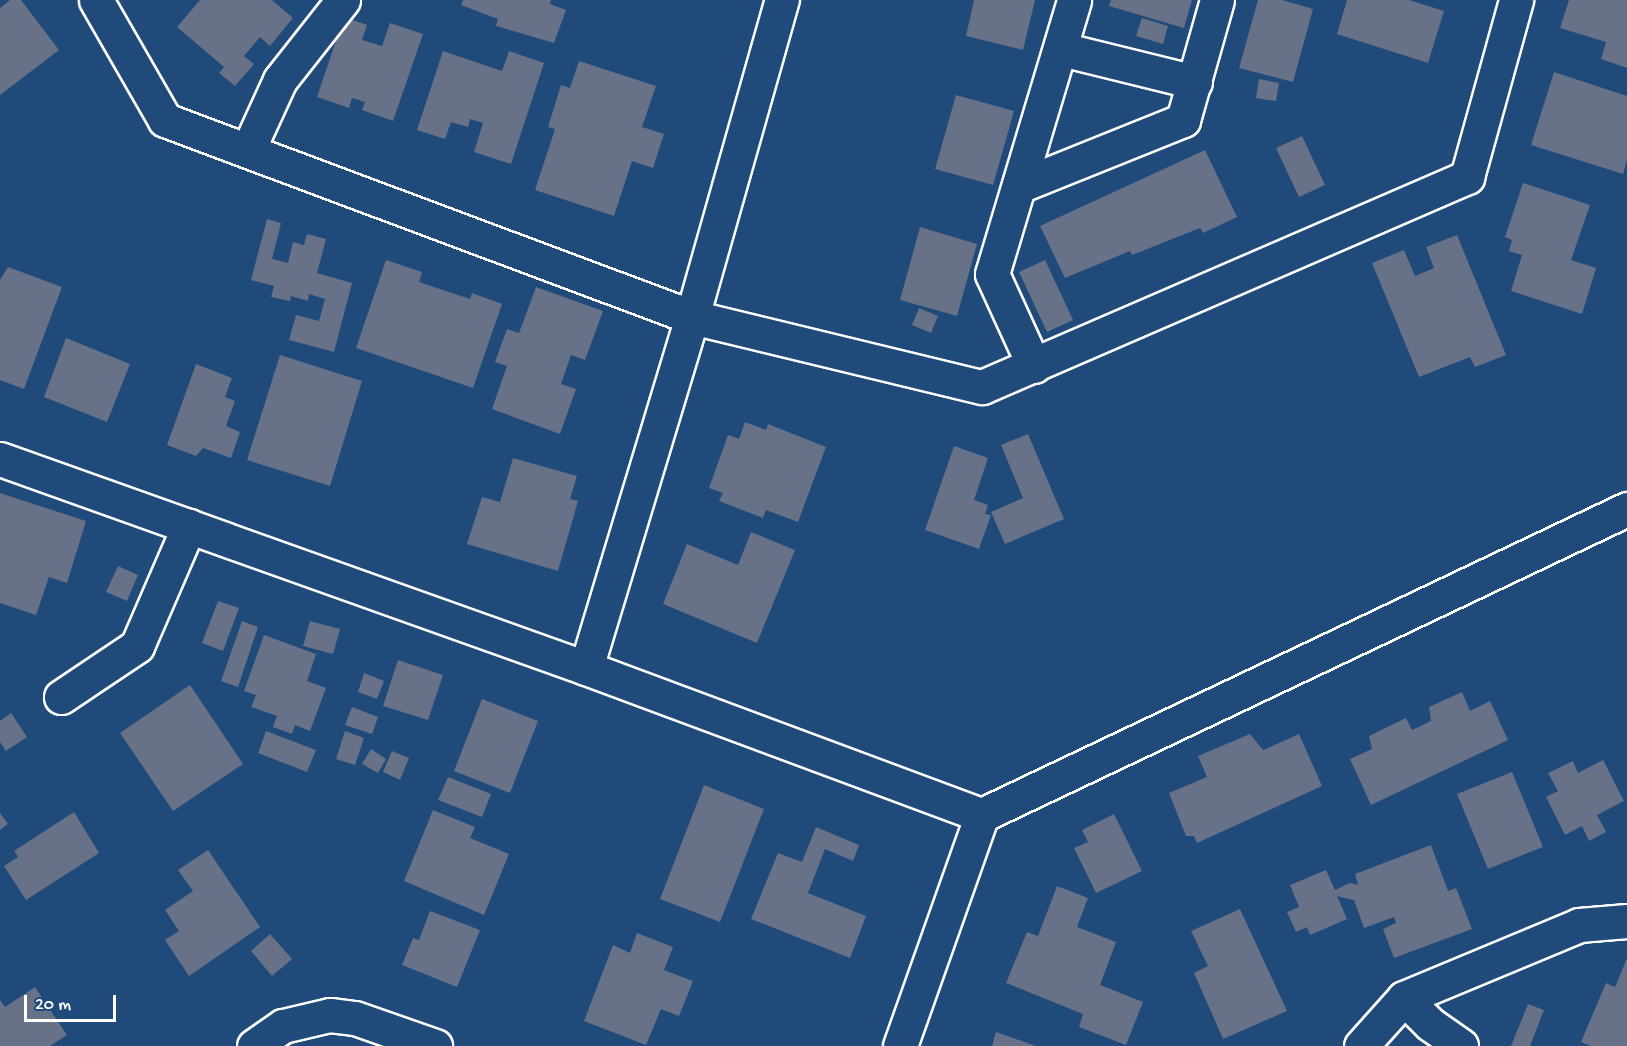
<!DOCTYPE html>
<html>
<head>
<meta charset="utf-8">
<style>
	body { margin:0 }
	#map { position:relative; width:1627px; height:1046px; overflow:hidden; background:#1f4a7a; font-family:"Gochi Hand",sans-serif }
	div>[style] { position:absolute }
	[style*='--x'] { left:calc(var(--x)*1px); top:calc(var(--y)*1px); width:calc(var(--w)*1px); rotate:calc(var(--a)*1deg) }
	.building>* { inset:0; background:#677187 }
	.roads { filter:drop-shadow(2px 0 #fff) drop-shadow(-2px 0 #fff) drop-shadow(0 2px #fff) drop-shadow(0 -2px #fff) }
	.minor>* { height:33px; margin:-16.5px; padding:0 16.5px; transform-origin:16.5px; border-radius:16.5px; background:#1f4a7a }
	span { translate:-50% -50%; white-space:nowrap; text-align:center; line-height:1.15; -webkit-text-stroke:4.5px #1f4a7a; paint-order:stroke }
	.scale { position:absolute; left:24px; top:995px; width:92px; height:27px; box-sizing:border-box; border:3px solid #fff; border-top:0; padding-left:8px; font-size:18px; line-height:21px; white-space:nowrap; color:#fff; -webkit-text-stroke:4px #1f4a7a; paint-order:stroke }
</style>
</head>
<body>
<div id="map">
	<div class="building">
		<i style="clip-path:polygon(10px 0,21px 0,59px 50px,0 95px,0 8px)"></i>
		<i style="clip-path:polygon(200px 0,272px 0,293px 18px,270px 46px,260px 37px,244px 56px,254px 64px,235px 86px,219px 73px,224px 67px,177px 27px)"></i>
		<i style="clip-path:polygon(463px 0,551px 0,550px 4px,566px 10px,554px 43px,496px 26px,498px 19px,461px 5px)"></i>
		<i style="clip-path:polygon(974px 0,1035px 0,1023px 50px,966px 36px)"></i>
		<i style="clip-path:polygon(1111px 0,1192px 0,1184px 28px,1109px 6px)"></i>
		<i style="clip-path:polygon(1258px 0,1282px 0,1313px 9px,1293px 82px,1239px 68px)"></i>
		<i style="clip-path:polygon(1347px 0,1409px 0,1444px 11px,1428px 63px,1337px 34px)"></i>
		<i style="clip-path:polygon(1569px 0,1627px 0,1627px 68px,1601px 59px,1606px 42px,1560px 28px)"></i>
		<i style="clip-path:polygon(344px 17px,367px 25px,362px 40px,382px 46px,390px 23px,423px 34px,393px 121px,362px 110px,365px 102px,352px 98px,349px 108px,317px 97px)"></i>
		<i style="clip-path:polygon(1142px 18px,1168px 26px,1163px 44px,1136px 36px)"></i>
		<i style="clip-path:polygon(443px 51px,502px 71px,509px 51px,544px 63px,511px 164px,474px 152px,483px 123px,470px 119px,468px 127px,451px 122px,445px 139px,417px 130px)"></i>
		<i style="clip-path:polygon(579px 61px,656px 86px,642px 127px,664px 134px,653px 168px,632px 161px,614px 216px,535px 190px,555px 129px,548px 127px,561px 85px,570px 88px)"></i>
		<i style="clip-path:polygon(1554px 72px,1627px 96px,1627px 160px,1623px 174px,1531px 145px)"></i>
		<i style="clip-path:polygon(1259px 79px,1279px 83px,1276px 101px,1256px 98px)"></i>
		<i style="clip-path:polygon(956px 95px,1014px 111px,993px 185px,935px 169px)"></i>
		<i style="clip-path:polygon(1302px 136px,1325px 185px,1299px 197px,1276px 148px)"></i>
		<i style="clip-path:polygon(1205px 150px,1237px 217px,1203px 233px,1200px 228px,1132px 255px,1130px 251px,1065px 278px,1040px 226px)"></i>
		<i style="clip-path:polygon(1523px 183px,1590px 205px,1571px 260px,1596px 268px,1582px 314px,1511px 291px,1522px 255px,1509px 251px,1512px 240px,1505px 237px)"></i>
		<i style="clip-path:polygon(267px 219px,281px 223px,272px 259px,288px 263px,293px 242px,304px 245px,307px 234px,326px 239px,317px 273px,352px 283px,334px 352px,289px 340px,296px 315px,319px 321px,325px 299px,309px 294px,308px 301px,291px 296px,290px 301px,271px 297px,274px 286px,251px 280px)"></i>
		<i style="clip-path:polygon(920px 227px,977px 244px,957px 316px,900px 300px)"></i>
		<i style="clip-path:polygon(1457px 235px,1506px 355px,1475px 367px,1470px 357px,1419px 377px,1372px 263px,1404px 250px,1415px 276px,1434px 268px,1426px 247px)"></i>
		<i style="clip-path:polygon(386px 260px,422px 272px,419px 282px,470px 299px,472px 293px,502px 304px,473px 388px,356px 348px)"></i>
		<i style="clip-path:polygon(1045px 260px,1073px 320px,1047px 332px,1019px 272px)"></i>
		<i style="clip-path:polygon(8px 267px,62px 287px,24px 389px,0 380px,0 280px)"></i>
		<i style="clip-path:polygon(536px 287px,603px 311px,585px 360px,571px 355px,561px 384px,576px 389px,560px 434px,492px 409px,507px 366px,495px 362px,507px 329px,519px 333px)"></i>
		<i style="clip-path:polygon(919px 308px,938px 316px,931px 333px,912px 325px)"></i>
		<i style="clip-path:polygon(66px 338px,130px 364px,107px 422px,44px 397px)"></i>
		<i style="clip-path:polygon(280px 355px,362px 381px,330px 486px,247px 460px)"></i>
		<i style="clip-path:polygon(196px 364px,232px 378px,225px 397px,235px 401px,226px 426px,240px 432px,231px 458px,203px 448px,196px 456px,167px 445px)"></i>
		<i style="clip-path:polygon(745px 422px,766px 430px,768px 424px,826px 447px,798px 522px,766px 510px,763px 518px,719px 501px,723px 493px,709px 488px,728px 435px,739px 439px)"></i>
		<i style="clip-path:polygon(1028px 434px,1064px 519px,1005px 544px,991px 512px,1023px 498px,1001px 445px)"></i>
		<i style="clip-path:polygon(954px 446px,988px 458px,974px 500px,988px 505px,985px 514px,991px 515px,979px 549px,925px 530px)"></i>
		<i style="clip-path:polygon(513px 458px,577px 476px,570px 499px,578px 501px,558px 571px,467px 544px,482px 497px,500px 502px)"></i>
		<i style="clip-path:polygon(0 493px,86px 521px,67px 583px,49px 577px,36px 615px,0 603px)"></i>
		<i style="clip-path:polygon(751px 532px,795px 550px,757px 643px,663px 604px,687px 544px,738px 565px)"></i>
		<i style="clip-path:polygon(118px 566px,138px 575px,127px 601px,106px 592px)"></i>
		<i style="clip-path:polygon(218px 601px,239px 608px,223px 651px,202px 643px)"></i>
		<i style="clip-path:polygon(242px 621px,258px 627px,238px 687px,221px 681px)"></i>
		<i style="clip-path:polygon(310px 621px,340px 629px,333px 654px,303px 646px)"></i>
		<i style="clip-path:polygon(264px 635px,316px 654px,307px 681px,326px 688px,310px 731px,295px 725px,292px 734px,273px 727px,277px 716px,251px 707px,256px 695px,244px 691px)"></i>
		<i style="clip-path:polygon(398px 660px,443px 675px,428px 720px,383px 706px)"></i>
		<i style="clip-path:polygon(364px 673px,384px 681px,377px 699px,358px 692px)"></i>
		<i style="clip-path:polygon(190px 685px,243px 764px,173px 811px,120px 733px)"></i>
		<i style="clip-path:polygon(1462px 692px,1470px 711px,1490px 701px,1508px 740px,1371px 805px,1350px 759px,1372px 749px,1369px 736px,1406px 718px,1412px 730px,1431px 721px,1429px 707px)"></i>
		<i style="clip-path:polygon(482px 699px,538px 721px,510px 793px,454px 771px)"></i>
		<i style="clip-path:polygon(352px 707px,378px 717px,372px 734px,345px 725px)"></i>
		<i style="clip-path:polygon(11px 713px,27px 737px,6px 751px,0 742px,0 721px)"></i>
		<i style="clip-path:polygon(266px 731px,316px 750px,307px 772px,258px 753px)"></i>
		<i style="clip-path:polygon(345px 731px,364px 738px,355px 765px,336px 759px)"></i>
		<i style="clip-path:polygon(1250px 734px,1263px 750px,1299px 734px,1322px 786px,1197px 843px,1194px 836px,1186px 836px,1169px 793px,1207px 777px,1198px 756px)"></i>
		<i style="clip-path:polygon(371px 749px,386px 759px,378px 773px,362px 764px)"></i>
		<i style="clip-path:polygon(392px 751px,409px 758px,400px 780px,383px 772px)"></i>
		<i style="clip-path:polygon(1603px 760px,1624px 801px,1597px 815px,1606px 832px,1589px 841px,1582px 826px,1565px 835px,1546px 797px,1558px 791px,1548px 773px,1573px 761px,1578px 773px)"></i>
		<i style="clip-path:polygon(1512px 772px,1543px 847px,1488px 869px,1457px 794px)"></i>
		<i style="clip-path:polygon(448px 777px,491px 794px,482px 817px,438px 800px)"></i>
		<i style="clip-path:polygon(704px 785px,764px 809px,720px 922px,660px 899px)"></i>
		<i style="clip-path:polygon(433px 810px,475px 827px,470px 838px,509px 854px,484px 915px,404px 881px)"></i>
		<i style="clip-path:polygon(74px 812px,99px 853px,26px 900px,4px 866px,18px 857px,14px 851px)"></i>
		<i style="clip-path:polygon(0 813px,8px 824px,0 830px)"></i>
		<i style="clip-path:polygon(1114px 814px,1142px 871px,1096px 893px,1074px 848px,1088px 842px,1082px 830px)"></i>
		<i style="clip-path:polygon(816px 827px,859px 845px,853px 861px,825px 849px,808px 893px,866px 916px,850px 958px,751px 919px,778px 853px,802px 862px)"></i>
		<i style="clip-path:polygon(1431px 845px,1448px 891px,1456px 888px,1472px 929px,1394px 958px,1383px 929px,1396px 923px,1394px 917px,1364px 928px,1354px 900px,1337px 896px,1347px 919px,1310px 935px,1307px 927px,1296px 932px,1287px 912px,1299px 907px,1290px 885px,1326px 870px,1335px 890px,1350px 883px,1358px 885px,1355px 874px)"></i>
		<i style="clip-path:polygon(208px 850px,260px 927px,189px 976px,165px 940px,179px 931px,165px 910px,193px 891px,178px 870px)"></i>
		<i style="clip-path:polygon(1057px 886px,1088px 898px,1077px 927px,1116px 942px,1100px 985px,1143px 1002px,1126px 1045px,1079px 1027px,1083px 1014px,1006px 983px,1027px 932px,1038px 936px)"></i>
		<i style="clip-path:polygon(1240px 909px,1287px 1011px,1223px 1039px,1194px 973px,1208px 966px,1191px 931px)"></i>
		<i style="clip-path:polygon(430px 911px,480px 930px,457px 987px,402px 965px,413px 938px,419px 940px)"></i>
		<i style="clip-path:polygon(637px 933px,673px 947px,664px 970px,693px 981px,679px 1016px,661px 1009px,646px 1045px,584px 1021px,613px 945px,630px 953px)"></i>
		<i style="clip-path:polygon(270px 934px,292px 959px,272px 976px,251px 951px)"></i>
		<i style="clip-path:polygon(1627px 958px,1627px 1046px,1591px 1046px,1581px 1042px,1606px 983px,1615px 987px)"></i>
		<i style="clip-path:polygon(35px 987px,67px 1035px,50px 1046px,0 1046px,0 1000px,5px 1007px)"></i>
		<i style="clip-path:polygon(1528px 1004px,1544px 1010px,1530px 1046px,1511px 1046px)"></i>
		<i style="clip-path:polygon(996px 1032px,1036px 1046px,992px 1046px)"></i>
	</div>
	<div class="roads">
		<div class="minor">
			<i style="--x:96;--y:0;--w:138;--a:60.1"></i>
			<i style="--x:165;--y:120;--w:563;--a:20.5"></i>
			<i style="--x:692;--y:317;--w:298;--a:13.6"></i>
			<i style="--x:982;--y:387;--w:529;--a:-23.41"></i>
			<i style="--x:1467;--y:177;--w:184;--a:-74.5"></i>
			<i style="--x:1061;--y:49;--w:138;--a:13.8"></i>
			<i style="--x:248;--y:150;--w:77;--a:-65.4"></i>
			<i style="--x:280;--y:80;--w:102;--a:-51.8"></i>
			<i style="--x:1019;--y:186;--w:177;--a:-21.9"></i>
			<i style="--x:1183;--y:120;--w:125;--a:-74.2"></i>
			<i style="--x:1034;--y:366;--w:101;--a:-114.5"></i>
			<i style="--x:992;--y:274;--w:286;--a:-73.3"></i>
			<i style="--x:0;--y:459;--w:622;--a:19.63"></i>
			<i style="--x:586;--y:668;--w:422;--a:20.4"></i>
			<i style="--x:586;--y:668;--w:367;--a:-73.2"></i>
			<i style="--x:692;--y:317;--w:330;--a:-74.2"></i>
			<i style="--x:61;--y:697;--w:92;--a:-33.9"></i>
			<i style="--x:137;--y:646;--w:131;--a:-66.6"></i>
			<i style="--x:1404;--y:998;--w:37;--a:45"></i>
			<i style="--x:1430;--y:1024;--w:38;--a:35"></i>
			<i style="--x:254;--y:1046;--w:35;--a:-35"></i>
			<i style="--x:283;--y:1026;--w:48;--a:-13.2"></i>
			<i style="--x:330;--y:1015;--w:25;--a:7"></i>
			<i style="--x:355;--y:1018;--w:85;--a:19.3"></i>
			<i style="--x:900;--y:1046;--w:245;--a:-70.5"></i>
			<i style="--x:982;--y:815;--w:714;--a:-25.38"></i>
			<i style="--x:1361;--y:1046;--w:64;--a:-48.1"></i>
			<i style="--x:1404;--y:998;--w:190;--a:-22.6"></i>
			<i style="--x:1579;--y:925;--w:48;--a:-4.8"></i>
		</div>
	</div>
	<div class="scale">20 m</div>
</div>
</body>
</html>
